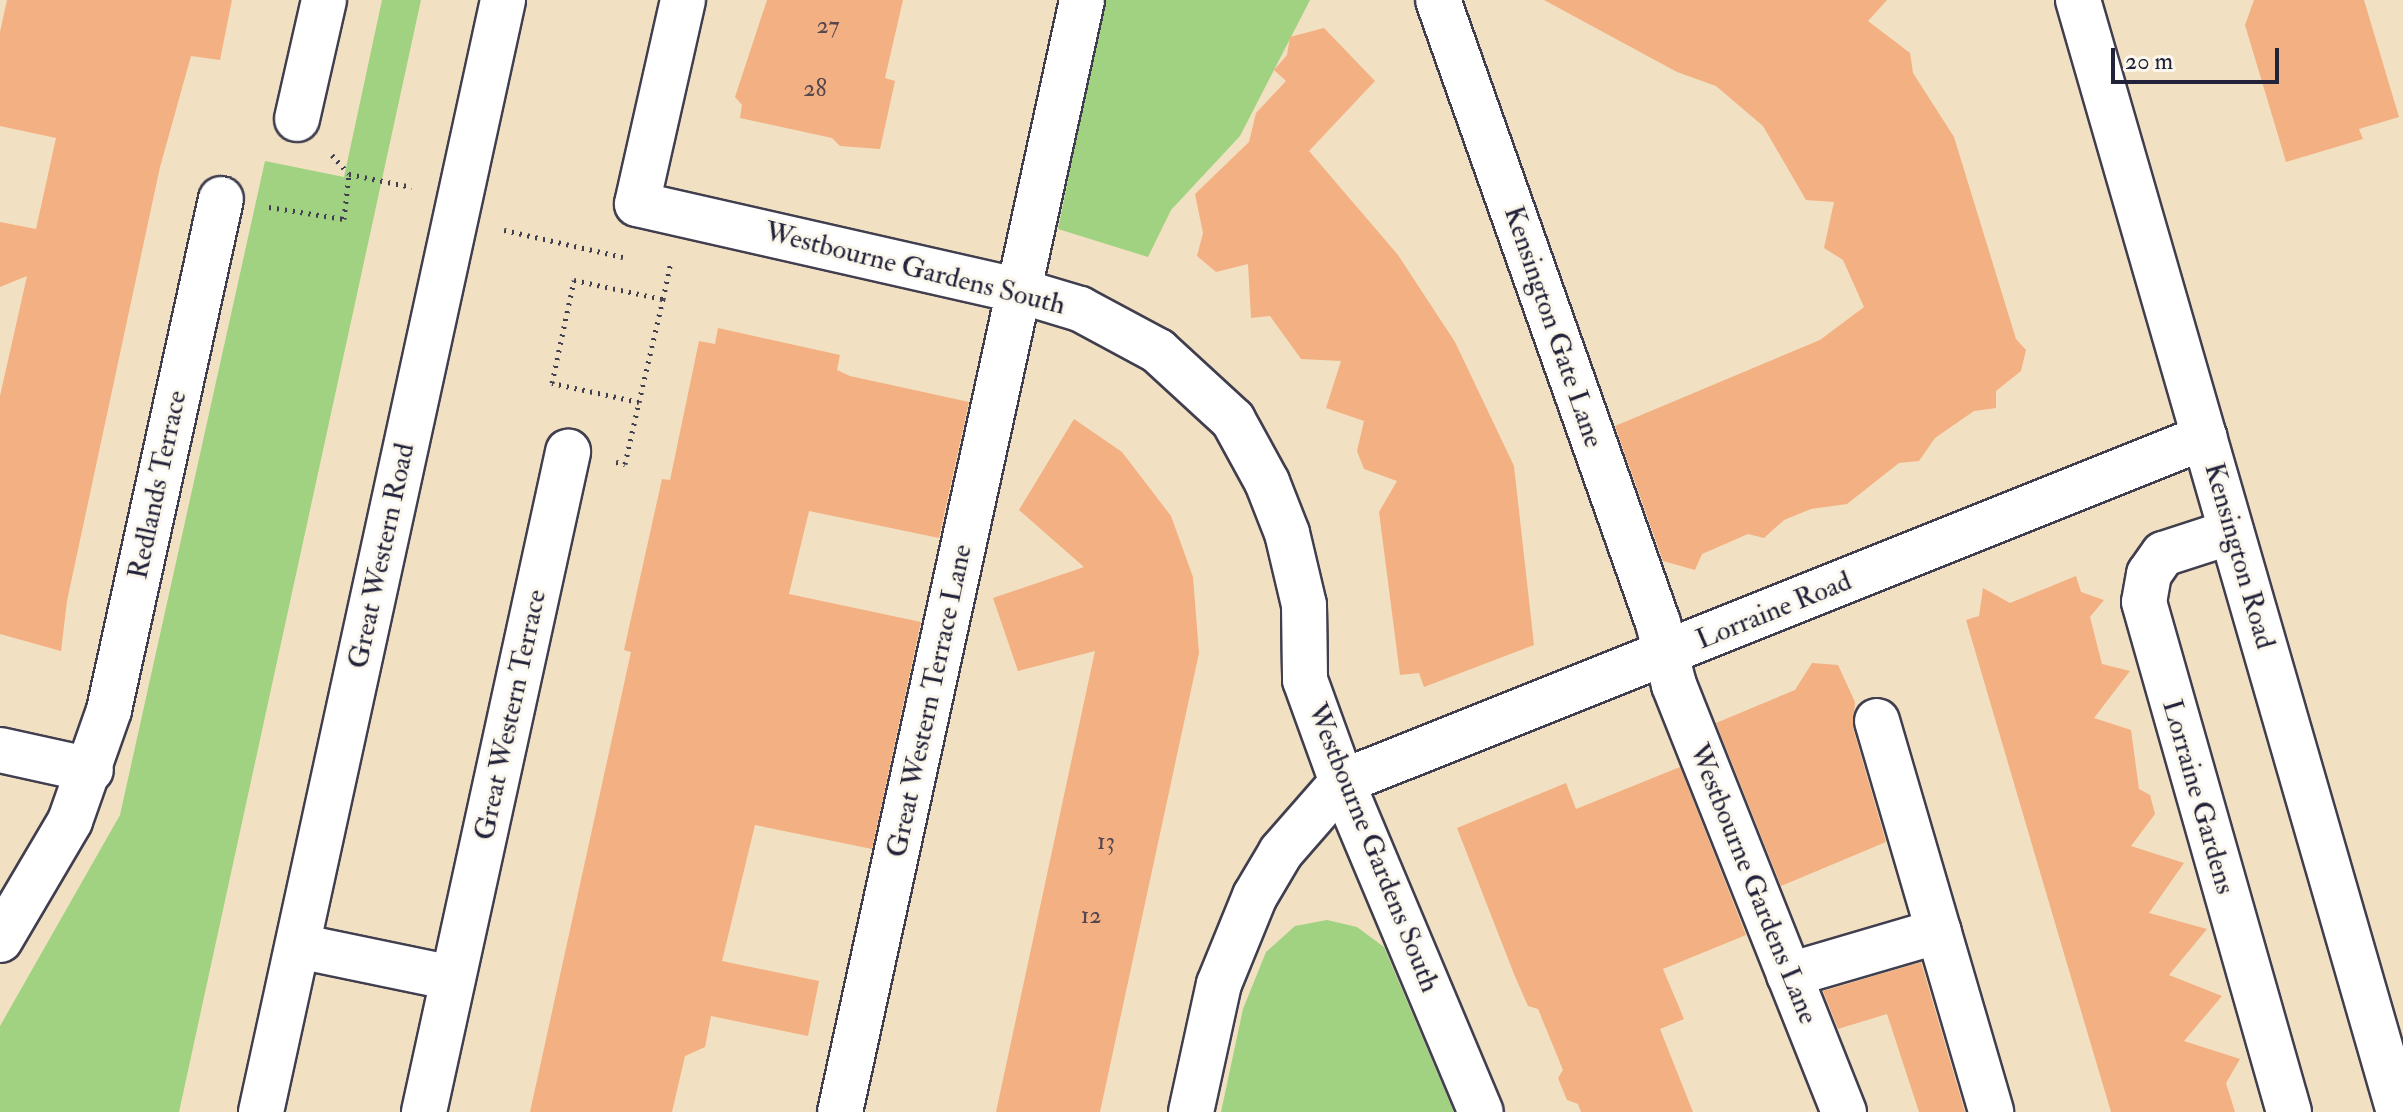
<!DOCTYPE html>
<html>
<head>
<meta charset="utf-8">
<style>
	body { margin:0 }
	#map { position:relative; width:2403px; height:1112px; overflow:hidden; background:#f1e1c2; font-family:"IM FELL Double Pica",serif }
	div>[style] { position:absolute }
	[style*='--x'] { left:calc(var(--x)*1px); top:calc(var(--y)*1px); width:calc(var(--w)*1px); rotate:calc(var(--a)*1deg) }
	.green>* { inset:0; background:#a1d282 }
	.building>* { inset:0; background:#f3b083 }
	.path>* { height:5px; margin-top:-2.5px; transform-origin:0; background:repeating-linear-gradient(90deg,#413f4f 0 2px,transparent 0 8px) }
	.roads { filter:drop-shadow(2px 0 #413f4f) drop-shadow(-2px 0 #413f4f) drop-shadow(0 2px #413f4f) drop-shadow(0 -2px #413f4f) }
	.minor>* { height:44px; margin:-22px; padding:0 22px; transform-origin:22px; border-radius:22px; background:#fff }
	.major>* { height:44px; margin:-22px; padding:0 22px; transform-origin:22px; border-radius:22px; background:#fff }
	span { translate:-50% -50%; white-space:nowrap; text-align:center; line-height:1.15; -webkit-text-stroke:6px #fbf7ec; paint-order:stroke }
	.number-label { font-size:24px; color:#56464d }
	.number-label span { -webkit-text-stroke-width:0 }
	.street-label { font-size:28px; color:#22223b }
	.scale { position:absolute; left:2111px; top:48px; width:168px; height:36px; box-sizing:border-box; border:4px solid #22223b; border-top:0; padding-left:10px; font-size:24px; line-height:28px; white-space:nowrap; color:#22223b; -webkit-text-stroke:6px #fbf7ec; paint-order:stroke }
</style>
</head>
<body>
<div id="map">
	<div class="green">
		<i style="clip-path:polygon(382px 0,421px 0,179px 1112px,0 1112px,0 1026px,120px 815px,265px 161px,344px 177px)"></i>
		<i style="clip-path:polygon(1104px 0,1310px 0,1240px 136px,1171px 210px,1148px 257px,1058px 229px)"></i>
		<i style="clip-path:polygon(1327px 920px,1357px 927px,1384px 947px,1454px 1112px,1221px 1112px,1243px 1009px,1266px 952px,1295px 926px)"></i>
	</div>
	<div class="building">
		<i style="clip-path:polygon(7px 0,232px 0,220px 60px,191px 56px,160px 167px,67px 601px,61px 651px,0 634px,0 396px,27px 276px,0 287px,0 222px,36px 229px,56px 138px,0 126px,0 32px)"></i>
		<i style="clip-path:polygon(767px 0,903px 0,885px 78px,895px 81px,880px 149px,840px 146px,832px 138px,740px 118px,742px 105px,735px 97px)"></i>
		<i style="clip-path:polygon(1544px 0,1887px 0,1868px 21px,1910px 53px,1913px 73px,1954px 137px,2016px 339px,2026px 350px,2021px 371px,1996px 391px,1996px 408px,1974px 411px,1935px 438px,1919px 461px,1899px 463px,1847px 504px,1811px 509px,1784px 520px,1764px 538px,1748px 534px,1702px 554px,1695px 570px,1663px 561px,1615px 426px,1820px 340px,1864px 307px,1843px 260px,1824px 248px,1834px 202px,1806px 200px,1763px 126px,1716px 86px,1677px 72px)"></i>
		<i style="clip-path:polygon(2254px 0,2364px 0,2399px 117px,2359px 129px,2363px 139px,2286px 162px,2245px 25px)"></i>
		<i style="clip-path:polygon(1324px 28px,1375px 81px,1309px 151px,1398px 255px,1455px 342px,1514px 466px,1534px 645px,1424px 687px,1419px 673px,1400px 675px,1379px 512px,1397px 481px,1364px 469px,1357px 451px,1364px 421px,1326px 408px,1341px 361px,1301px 359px,1270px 316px,1251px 318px,1248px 264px,1216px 272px,1197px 256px,1203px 233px,1195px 194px,1249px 142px,1256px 113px,1286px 81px,1274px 70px,1287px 55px,1290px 37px)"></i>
		<i style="clip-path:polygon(718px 328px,840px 355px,837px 370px,850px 376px,969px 402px,939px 538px,809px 511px,789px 594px,921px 622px,872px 849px,755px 825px,722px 961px,819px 981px,808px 1036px,711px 1016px,705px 1047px,685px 1056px,672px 1112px,530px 1112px,631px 652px,624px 650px,662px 479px,670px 480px,699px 341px,715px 344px)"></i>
		<i style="clip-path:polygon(1074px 419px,1122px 452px,1171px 516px,1193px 577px,1199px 653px,1100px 1112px,996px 1112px,1095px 651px,1018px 671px,993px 598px,1084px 567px,1019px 510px)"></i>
		<i style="clip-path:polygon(2076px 576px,2081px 592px,2104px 600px,2090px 617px,2102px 664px,2130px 671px,2094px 718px,2131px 730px,2139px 789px,2150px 795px,2155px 814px,2131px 846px,2184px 863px,2149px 913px,2207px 929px,2169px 975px,2222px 996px,2184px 1041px,2240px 1059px,2226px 1083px,2235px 1112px,2111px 1112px,2065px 957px,1966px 620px,1979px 616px,1983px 588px,2010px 603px)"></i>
		<i style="clip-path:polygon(1812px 663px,1838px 665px,1855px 702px,1853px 728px,1886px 842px,1781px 886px,1716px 723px,1795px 690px)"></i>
		<i style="clip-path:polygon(1680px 767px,1746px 935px,1663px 969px,1684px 1019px,1660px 1029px,1693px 1112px,1581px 1112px,1578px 1104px,1567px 1100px,1558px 1078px,1563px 1070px,1538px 1009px,1528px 1006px,1514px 974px,1457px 828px,1566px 783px,1576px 809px)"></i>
		<i style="clip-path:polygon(1921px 962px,1965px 1112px,1919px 1112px,1887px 1014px,1838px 1029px,1823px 991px)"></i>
	</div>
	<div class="path">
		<i style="--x:332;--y:155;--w:25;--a:48"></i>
		<i style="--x:349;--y:174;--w:64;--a:11.7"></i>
		<i style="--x:269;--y:207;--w:76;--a:9.1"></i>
		<i style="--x:344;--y:219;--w:45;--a:-83.7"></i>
		<i style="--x:504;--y:230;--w:122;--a:12.8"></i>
		<i style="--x:639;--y:402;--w:106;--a:-76.9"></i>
		<i style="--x:616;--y:462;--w:9;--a:13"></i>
		<i style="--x:625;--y:464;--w:64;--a:-77.3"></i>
		<i style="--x:639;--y:402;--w:89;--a:-167.7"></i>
		<i style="--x:552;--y:383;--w:105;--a:-77.9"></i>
		<i style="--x:574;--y:280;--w:91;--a:12.1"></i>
		<i style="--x:663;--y:299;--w:35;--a:-78"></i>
	</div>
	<div class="roads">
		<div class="minor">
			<i style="--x:683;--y:0;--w:209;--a:102.7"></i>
			<i style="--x:637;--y:204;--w:393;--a:12.8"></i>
			<i style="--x:1020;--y:291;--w:63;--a:16.7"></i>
			<i style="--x:1080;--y:309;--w:89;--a:28.3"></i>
			<i style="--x:1158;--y:351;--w:102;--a:42.6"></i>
			<i style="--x:1233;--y:420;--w:71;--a:61.3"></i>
			<i style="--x:1267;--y:482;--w:55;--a:68.6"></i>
			<i style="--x:1287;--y:533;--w:74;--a:76.7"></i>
			<i style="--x:1304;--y:605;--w:75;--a:89.2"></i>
			<i style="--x:1305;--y:680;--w:109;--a:70.1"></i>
			<i style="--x:1342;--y:782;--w:358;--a:67.2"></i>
			<i style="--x:1438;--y:0;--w:661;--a:70.55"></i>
			<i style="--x:1658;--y:623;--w:64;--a:75.5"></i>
			<i style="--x:1674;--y:685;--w:460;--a:68.3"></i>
			<i style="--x:2078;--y:0;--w:1157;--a:73.9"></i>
			<i style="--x:297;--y:119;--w:122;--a:-77.2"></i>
			<i style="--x:2231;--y:532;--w:71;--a:162.1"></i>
			<i style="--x:2163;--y:554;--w:24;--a:125"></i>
			<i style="--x:2149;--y:574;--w:28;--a:100"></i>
			<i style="--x:2144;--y:602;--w:530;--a:74.13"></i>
			<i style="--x:1877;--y:721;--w:407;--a:73.7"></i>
			<i style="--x:0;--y:750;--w:93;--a:12.4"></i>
			<i style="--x:0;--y:940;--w:138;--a:-59.5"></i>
			<i style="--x:70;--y:821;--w:118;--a:-70.6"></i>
			<i style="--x:109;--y:710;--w:523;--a:-77.64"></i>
			<i style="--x:298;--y:946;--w:158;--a:11.7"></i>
			<i style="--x:1789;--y:975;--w:156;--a:-16.3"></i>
			<i style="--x:424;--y:1112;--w:676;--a:-77.69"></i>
			<i style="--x:840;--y:1112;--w:1138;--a:-77.72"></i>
			<i style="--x:1191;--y:1112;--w:131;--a:-77.7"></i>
			<i style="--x:1219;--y:984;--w:95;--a:-67.8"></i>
			<i style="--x:1255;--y:896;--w:51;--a:-59.4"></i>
			<i style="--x:1281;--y:852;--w:93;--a:-48.9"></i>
			<i style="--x:1342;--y:782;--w:929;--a:-21.79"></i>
		</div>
		<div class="major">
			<i style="--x:261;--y:1112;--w:1138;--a:-77.72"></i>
		</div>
	</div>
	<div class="number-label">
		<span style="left:828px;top:26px">27</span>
		<span style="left:815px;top:89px">28</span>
		<span style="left:1106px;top:842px">13</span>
		<span style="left:1091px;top:916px">12</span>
	</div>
	<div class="street-label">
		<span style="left:915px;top:269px;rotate:14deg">Westbourne Gardens South</span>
		<span style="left:1553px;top:327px;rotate:71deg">Kensington Gate Lane</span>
		<span style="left:158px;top:485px;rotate:-78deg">Redlands Terrace</span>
		<span style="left:382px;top:556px;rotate:-78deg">Great Western Road</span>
		<span style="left:2239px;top:556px;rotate:74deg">Kensington Road</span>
		<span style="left:1774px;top:611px;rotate:-22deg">Lorraine Road</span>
		<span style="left:930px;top:701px;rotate:-78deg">Great Western Terrace Lane</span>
		<span style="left:511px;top:715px;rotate:-78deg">Great Western Terrace</span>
		<span style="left:2198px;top:797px;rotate:74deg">Lorraine Gardens</span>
		<span style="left:1373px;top:848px;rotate:68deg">Westbourne Gardens South</span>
		<span style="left:1753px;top:884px;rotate:68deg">Westbourne Gardens Lane</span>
	</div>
	<div class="scale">20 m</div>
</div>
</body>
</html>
